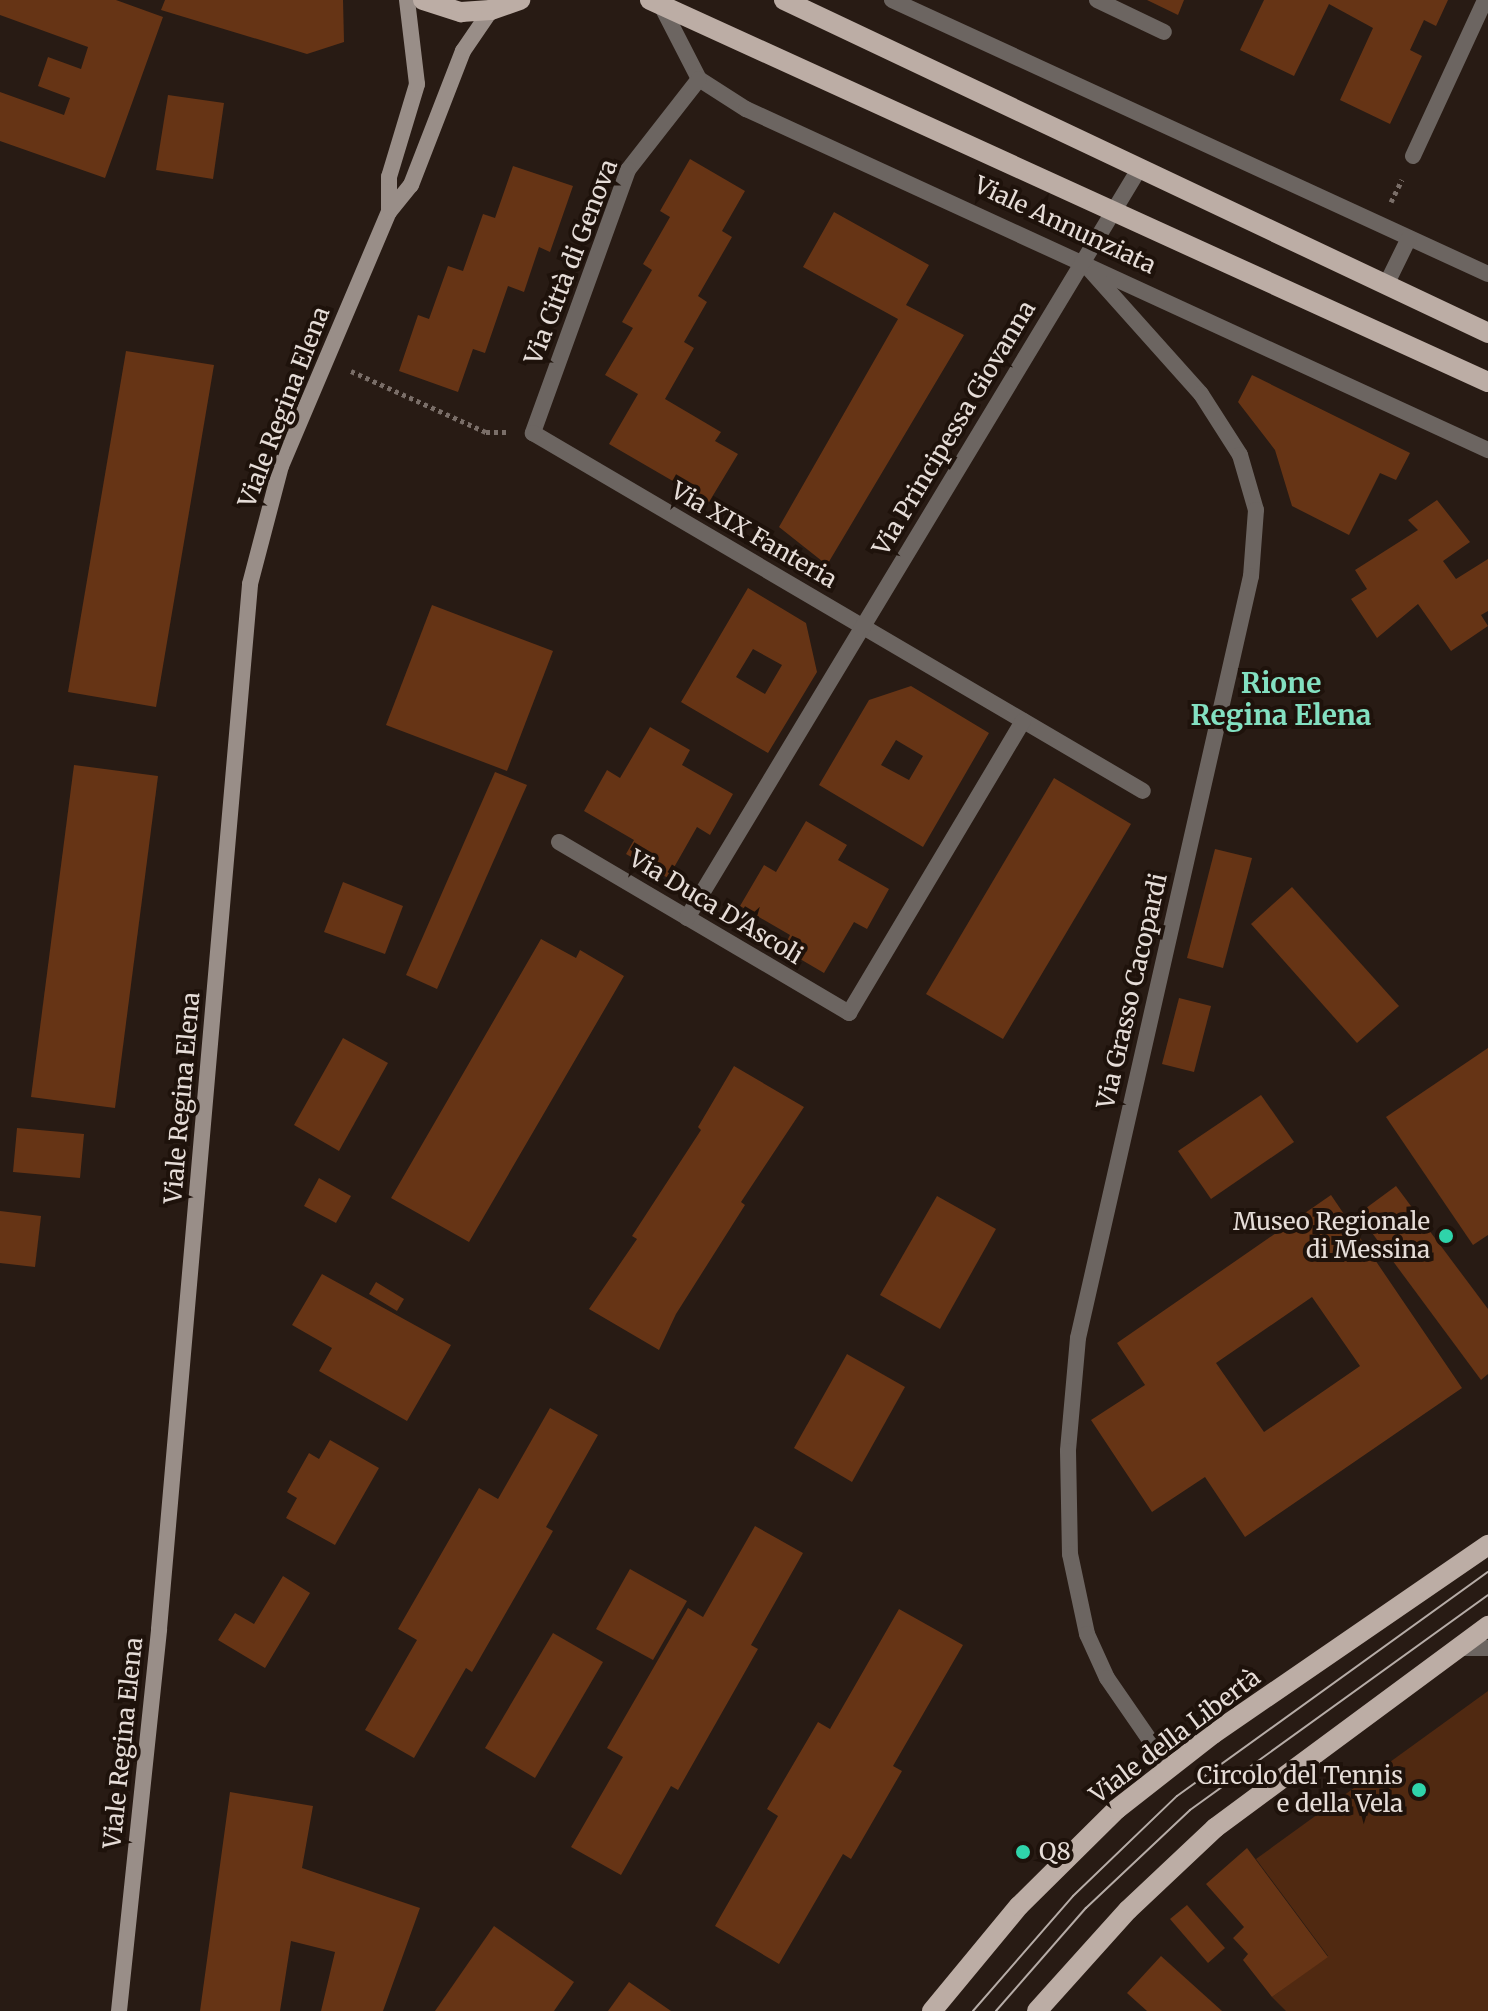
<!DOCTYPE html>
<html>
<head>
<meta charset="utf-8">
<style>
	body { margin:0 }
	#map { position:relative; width:1488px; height:2011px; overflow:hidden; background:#281b14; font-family:Merriweather,serif }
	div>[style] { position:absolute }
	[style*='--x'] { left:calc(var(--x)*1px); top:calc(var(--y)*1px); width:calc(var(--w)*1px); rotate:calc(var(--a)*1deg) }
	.green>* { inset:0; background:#502911 }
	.building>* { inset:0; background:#663415 }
	.path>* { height:5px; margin-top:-2.5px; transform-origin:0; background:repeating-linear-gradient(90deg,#7a6e68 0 4px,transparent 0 8px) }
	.street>* { height:16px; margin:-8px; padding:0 8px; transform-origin:8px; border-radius:8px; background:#6c6561 }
	.secondary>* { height:16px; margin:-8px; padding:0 8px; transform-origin:8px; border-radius:8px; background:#998e88 }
	.primary>* { height:20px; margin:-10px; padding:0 10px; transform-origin:10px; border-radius:10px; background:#bcada5 }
	.tram>* { height:2px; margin:-1px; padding:0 1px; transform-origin:1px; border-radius:1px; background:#b6aca7 }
	.dots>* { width:22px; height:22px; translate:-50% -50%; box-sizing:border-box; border:4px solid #1e120b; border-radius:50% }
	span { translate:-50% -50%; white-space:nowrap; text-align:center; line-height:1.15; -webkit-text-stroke:8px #1e120b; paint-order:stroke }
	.street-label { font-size:24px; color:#e6ddd8 }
	.poi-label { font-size:24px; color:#e6ddd8 }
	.right { translate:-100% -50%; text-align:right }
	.left { translate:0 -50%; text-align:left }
	.quarter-label { font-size:28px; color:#83e0c1; font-weight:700 }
</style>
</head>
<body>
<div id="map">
	<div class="green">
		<i style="clip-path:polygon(1488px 1691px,1488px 2011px,1286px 2011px,1272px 1997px,1328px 1956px,1256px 1859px)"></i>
	</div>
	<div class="building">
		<i style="clip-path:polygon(0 0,116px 0,163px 17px,105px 178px,0 141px,0 92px,64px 115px,70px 98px,38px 86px,48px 57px,81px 69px,88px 47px,0 15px)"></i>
		<i style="clip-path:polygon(165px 0,343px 0,344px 42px,307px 54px,161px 10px)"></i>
		<i style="clip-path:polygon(1147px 0,1184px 0,1178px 15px)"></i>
		<i style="clip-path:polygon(1264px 0,1448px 0,1436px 26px,1424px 20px,1410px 50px,1422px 56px,1390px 124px,1340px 100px,1373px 28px,1329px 4px,1294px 76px,1240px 50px)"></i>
		<i style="clip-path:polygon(168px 95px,224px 103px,213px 179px,156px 170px)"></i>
		<i style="clip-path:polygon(690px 159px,745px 191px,722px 231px,732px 237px,698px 296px,707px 302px,684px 342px,694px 348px,665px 399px,721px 432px,715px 441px,738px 454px,709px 502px,609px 444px,638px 394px,605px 375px,633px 328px,622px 322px,652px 270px,643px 264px,670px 217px,660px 211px)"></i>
		<i style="clip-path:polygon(513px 166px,573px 186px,550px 252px,539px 247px,524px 292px,508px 286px,485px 353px,473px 349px,458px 392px,399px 371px,418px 315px,429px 319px,448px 266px,463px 271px,483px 214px,495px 218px)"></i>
		<i style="clip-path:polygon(834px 212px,929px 265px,906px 305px,964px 335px,827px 565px,779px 527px,898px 319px,803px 267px)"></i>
		<i style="clip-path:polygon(126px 351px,214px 365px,156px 707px,68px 692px)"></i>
		<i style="clip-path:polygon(1252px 375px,1410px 453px,1396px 480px,1380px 473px,1349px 535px,1292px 506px,1275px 450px,1238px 402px)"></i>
		<i style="clip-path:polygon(1437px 500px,1470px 542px,1443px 561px,1456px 579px,1488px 559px,1488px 611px,1481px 615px,1488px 626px,1451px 651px,1418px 604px,1377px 638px,1351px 599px,1367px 589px,1355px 570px,1418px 530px,1408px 520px)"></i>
		<i style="clip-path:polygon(evenodd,748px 588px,806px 623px,817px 672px,768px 753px,681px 702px,748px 588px,753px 649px,782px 665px,765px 694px,736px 677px,753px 649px)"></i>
		<i style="clip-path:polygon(432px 605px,553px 651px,507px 771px,386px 725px)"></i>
		<i style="clip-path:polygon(evenodd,911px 686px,989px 733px,923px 847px,819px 785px,869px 700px,911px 686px,896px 740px,923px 756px,909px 780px,881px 765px,896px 740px)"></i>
		<i style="clip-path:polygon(650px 727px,690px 750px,682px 765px,733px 794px,710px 835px,697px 827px,668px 878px,626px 854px,634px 840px,584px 811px,607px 770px,620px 778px)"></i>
		<i style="clip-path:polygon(74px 765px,158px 776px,115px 1108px,31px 1097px)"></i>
		<i style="clip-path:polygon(495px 772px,527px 785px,437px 989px,406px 975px)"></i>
		<i style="clip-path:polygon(1054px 778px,1131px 824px,1003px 1039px,926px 994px)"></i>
		<i style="clip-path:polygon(806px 821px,847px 845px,838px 860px,889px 889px,867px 929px,854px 922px,824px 973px,783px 949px,790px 935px,740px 906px,764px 865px,776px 872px)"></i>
		<i style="clip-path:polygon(1215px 849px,1252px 858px,1223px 968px,1187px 958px)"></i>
		<i style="clip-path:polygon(343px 882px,403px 906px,385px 954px,324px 932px)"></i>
		<i style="clip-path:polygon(1292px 887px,1399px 1006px,1357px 1043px,1251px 924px)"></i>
		<i style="clip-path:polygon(541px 939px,576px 958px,580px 950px,624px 976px,469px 1242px,391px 1198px)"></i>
		<i style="clip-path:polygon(1179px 998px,1211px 1006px,1194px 1072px,1162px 1064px)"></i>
		<i style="clip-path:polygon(343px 1038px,388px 1063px,339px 1151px,294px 1125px)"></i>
		<i style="clip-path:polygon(1488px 1048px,1488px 1235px,1473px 1245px,1386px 1117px)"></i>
		<i style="clip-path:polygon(734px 1066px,804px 1107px,741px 1202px,745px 1205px,676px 1314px,659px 1350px,589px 1309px,637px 1239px,632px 1236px,701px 1130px,698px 1127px)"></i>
		<i style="clip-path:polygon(1261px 1095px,1294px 1142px,1211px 1199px,1178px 1151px)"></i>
		<i style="clip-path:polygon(17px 1128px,84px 1134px,80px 1178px,13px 1172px)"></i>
		<i style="clip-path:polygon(319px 1178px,351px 1196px,336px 1223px,304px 1206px)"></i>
		<i style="clip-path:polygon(1396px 1186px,1488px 1309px,1488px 1374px,1481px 1380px,1358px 1214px)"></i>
		<i style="clip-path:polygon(evenodd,1331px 1195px,1462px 1388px,1245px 1537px,1205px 1477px,1152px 1512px,1091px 1420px,1145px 1385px,1117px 1343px,1331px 1195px,1312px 1297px,1360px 1366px,1264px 1432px,1216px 1363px,1312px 1297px)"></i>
		<i style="clip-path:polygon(937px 1196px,996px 1229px,940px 1329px,880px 1295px)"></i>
		<i style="clip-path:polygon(0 1211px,41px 1216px,35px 1267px,0 1263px)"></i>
		<i style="clip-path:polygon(322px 1274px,451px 1345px,407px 1421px,319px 1371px,332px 1348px,292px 1325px)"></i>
		<i style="clip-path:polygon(376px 1282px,404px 1299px,397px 1311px,369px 1294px)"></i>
		<i style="clip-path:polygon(847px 1354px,905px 1387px,852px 1482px,794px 1448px)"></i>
		<i style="clip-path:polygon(550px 1408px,598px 1435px,546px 1527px,553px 1531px,472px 1672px,466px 1668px,414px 1758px,365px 1730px,417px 1640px,398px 1629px,479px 1488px,498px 1499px)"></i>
		<i style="clip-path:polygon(330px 1440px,379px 1468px,335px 1545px,286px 1518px,297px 1498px,287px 1492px,309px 1453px,319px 1459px)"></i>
		<i style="clip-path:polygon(755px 1526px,803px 1553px,751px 1645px,758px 1649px,678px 1790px,671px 1786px,621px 1875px,571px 1847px,623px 1757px,607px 1748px,688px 1608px,703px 1617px)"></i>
		<i style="clip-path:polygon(630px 1569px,687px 1601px,653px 1660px,596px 1629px)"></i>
		<i style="clip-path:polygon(283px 1576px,310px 1593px,265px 1668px,218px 1640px,235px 1613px,254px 1624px)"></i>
		<i style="clip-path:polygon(899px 1609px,963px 1645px,893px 1766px,902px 1771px,851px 1859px,843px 1854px,779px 1964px,715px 1926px,778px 1816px,767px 1809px,818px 1722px,830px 1729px)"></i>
		<i style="clip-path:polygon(553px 1633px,603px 1662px,535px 1778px,485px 1748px)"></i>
		<i style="clip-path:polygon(230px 1792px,313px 1806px,302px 1868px,420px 1908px,383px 2011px,321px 2011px,335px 1952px,291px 1941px,280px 2011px,200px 2011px)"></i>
		<i style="clip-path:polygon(1247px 1848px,1328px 1957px,1272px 1997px,1243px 1960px,1248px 1954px,1233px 1938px,1244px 1927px,1206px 1884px)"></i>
		<i style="clip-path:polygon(1187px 1905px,1225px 1948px,1208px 1963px,1170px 1919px)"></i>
		<i style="clip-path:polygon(494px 1926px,574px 1982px,554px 2011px,435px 2011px)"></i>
		<i style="clip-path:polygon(1161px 1956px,1222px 2011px,1147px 2011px,1127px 1993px)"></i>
		<i style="clip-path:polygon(629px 1982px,671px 2011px,608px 2011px)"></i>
	</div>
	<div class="path">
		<i style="--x:1391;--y:202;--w:25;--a:-64"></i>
		<i style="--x:351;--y:371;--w:148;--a:24.3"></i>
		<i style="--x:486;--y:432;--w:22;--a:0"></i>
	</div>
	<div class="street">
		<i style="--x:892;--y:0;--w:656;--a:24.69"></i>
		<i style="--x:1097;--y:0;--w:74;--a:25.5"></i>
		<i style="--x:661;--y:5;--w:83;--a:62.8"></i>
		<i style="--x:699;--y:79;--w:56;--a:32.6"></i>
		<i style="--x:746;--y:109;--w:817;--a:24.68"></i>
		<i style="--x:699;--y:79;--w:115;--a:128"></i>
		<i style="--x:628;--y:170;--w:280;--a:109.9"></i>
		<i style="--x:533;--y:433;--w:707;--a:30.41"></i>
		<i style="--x:1413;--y:156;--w:172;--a:-65.2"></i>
		<i style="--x:1082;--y:261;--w:178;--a:48.2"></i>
		<i style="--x:1201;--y:394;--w:72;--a:57.4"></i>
		<i style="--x:1240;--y:455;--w:57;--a:73.8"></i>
		<i style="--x:1256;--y:510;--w:66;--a:94.3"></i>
		<i style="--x:1251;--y:576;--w:781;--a:102.79"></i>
		<i style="--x:1078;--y:1338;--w:113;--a:95.1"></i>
		<i style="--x:1068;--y:1451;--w:103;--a:88.9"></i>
		<i style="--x:1070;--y:1554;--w:82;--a:78"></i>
		<i style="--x:1087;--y:1634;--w:48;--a:65.6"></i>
		<i style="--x:1107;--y:1678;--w:109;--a:55.4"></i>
		<i style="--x:1386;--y:285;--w:52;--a:-63.9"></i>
		<i style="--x:559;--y:842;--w:337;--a:30.5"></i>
		<i style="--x:849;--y:1013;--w:340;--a:-59.2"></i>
		<i style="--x:687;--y:918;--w:875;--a:-58.89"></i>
		<i style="--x:1457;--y:1648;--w:31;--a:0"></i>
	</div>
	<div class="secondary">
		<i style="--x:389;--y:212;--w:35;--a:-90"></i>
		<i style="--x:389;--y:177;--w:97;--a:-73.2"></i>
		<i style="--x:417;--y:84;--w:85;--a:-96.8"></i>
		<i style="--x:119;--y:2011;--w:384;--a:-84"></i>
		<i style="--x:159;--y:1629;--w:1049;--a:-85.02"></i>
		<i style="--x:250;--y:584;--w:122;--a:-75.3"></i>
		<i style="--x:281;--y:466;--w:276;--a:-67"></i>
		<i style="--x:389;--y:212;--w:35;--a:-51"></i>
		<i style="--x:411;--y:185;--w:144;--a:-68.8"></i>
		<i style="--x:463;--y:51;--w:50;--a:-55.7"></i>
	</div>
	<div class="primary">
		<i style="--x:423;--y:0;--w:40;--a:18"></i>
		<i style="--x:461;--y:12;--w:30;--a:-4"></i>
		<i style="--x:491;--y:10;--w:31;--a:-19"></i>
		<i style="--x:650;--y:0;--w:921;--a:24.51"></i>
		<i style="--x:784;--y:0;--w:779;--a:25.31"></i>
		<i style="--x:932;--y:2011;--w:136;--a:-50.4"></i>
		<i style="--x:1019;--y:1906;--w:138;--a:-44.7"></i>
		<i style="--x:1117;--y:1809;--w:122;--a:-38"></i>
		<i style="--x:1213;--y:1734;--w:334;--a:-34.5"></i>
		<i style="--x:1037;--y:2011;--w:136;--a:-48"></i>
		<i style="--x:1128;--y:1910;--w:120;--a:-43.3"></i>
		<i style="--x:1215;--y:1828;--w:340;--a:-36.5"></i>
	</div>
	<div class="tram">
		<i style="--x:973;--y:2011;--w:152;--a:-49"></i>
		<i style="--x:1073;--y:1896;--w:144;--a:-43.9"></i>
		<i style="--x:1177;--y:1796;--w:383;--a:-35.8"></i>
		<i style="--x:996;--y:2011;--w:137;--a:-48.9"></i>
		<i style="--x:1086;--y:1908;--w:143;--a:-43.3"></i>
		<i style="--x:1190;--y:1810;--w:367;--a:-35.8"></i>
	</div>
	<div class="dots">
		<i style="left:1446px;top:1236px;background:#2fd4aa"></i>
		<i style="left:1419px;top:1790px;background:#2fd4aa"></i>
		<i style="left:1023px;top:1852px;background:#2fd4aa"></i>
	</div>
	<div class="street-label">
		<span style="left:1065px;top:225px;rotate:25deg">Viale Annunziata</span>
		<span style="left:571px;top:262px;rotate:-69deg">Via Città di Genova</span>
		<span style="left:284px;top:407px;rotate:-69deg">Viale Regina Elena</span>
		<span style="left:954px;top:428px;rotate:-59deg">Via Principessa Giovanna</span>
		<span style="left:754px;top:535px;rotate:30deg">Via XIX Fanteria</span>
		<span style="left:716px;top:907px;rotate:31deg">Via Duca D'Ascoli</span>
		<span style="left:1132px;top:991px;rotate:-77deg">Via Grasso Cacopardi</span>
		<span style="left:182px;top:1098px;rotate:-85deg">Viale Regina Elena</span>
		<span style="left:1175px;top:1736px;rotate:-37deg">Viale della Libertà</span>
		<span style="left:123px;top:1743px;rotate:-84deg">Viale Regina Elena</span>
	</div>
	<div class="poi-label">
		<span class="right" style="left:1430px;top:1236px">Museo Regionale<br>di Messina</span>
		<span class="right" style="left:1403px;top:1790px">Circolo del Tennis<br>e della Vela</span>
		<span class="left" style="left:1039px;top:1852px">Q8</span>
	</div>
	<div class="quarter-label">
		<span style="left:1281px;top:699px">Rione<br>Regina Elena</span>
	</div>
</div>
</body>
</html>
